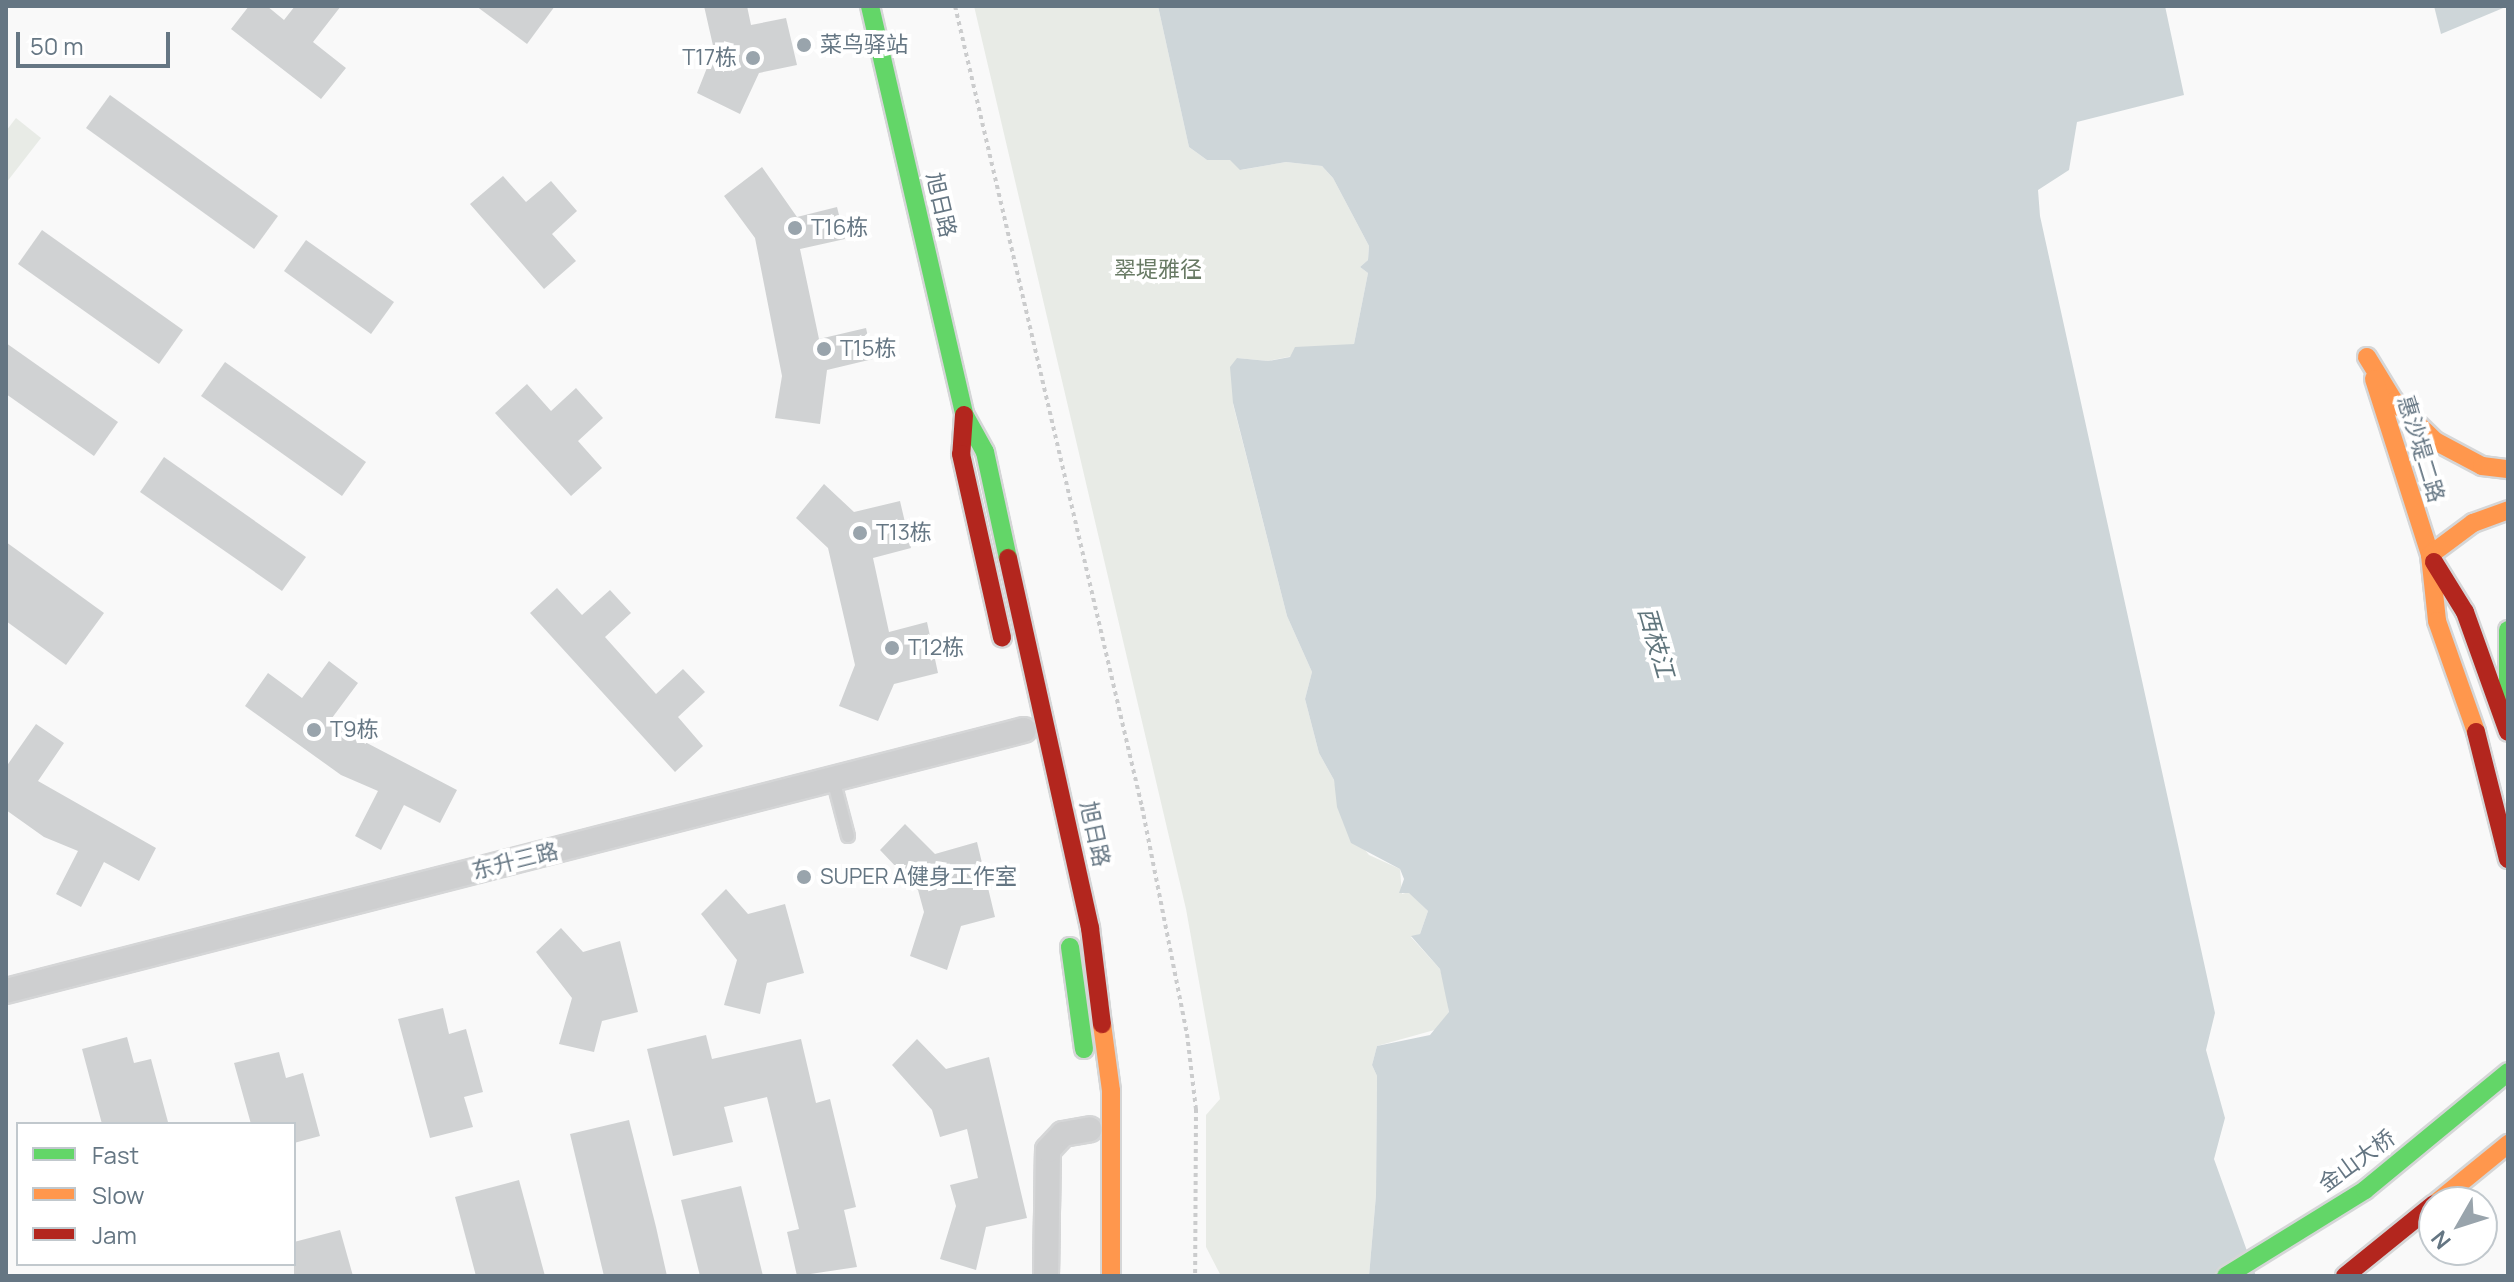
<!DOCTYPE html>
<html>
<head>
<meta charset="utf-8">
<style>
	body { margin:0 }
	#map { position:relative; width:2514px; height:1282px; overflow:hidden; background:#f9f9f9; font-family:Manrope,"Noto Sans SC",sans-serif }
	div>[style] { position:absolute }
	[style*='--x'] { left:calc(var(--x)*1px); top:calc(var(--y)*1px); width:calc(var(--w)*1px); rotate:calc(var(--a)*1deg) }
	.green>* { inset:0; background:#e8ebe6 }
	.water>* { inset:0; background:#ced6d9 }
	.building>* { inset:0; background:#d0d2d3 }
	.path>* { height:4px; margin-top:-2px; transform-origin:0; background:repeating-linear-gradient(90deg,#cbcccd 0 4px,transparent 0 8px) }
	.roads { filter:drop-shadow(2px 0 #d5d6d7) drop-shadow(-2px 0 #d5d6d7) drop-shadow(0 2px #d5d6d7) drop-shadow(0 -2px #d5d6d7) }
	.lane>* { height:12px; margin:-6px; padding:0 6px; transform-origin:6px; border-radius:6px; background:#cecfd0 }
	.street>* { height:24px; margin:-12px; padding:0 12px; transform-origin:12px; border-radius:12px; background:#cecfd0 }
	.fast>* { height:18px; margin:-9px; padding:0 9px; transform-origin:9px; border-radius:9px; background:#63d668 }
	.slow>* { height:18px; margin:-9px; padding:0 9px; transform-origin:9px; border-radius:9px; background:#ff974d }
	.jam>* { height:18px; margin:-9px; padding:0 9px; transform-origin:9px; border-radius:9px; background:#b3261e }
	.dots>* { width:22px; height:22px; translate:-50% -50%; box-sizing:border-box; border:4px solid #fff; border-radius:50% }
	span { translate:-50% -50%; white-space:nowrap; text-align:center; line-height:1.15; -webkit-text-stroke:8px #fff; paint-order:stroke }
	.poi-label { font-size:22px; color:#657683 }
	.left { translate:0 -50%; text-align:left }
	.right { translate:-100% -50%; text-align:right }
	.street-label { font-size:22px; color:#657683 }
	.park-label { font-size:22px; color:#687a64 }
	.water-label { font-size:24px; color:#60757c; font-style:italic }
	.frame { position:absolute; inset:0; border:8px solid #657683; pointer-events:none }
	.legend { position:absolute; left:16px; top:1122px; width:280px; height:144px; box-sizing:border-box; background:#fff; border:2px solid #c1c8cd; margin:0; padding:10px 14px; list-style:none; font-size:24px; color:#657683 }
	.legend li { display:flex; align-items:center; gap:16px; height:40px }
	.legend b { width:40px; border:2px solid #c1c8cd }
	.north { position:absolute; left:2418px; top:1186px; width:80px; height:80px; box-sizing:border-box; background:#fff; border:2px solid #c1c8cd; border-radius:50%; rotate:231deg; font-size:22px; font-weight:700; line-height:32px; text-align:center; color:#657683 }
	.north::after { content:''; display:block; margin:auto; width:28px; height:36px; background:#99a4ac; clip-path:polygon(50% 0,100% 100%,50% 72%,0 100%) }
	.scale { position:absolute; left:16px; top:32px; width:154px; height:36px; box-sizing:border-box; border:4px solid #657683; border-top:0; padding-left:10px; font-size:24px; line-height:28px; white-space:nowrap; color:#657683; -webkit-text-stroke:6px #fff; paint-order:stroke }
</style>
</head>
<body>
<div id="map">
	<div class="green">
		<i style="clip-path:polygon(974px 6px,1158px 6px,1189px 147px,1207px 160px,1230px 159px,1241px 170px,1286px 162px,1322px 166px,1333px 178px,1369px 246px,1368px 260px,1360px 267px,1368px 273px,1354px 344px,1268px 361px,1237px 358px,1233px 404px,1287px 616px,1312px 672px,1305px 699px,1319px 753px,1334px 780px,1343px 822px,1369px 855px,1400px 869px,1402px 894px,1409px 892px,1428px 911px,1420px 934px,1411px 937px,1440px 969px,1446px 990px,1449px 1013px,1438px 1029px,1377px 1046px,1372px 1065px,1377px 1076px,1376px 1195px,1369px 1276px,1221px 1276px,1206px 1247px,1206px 1115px,1220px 1099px,1186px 909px)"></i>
		<i style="clip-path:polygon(16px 118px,41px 138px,6px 183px,6px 131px)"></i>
	</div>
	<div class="water">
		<i style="clip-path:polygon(1158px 6px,2165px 6px,2184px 95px,2077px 122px,2069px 170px,2038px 190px,2040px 216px,2215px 1013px,2206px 1050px,2225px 1118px,2214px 1159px,2256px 1276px,1369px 1276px,1376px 1195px,1377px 1076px,1372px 1065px,1377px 1046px,1430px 1035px,1449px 1012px,1440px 969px,1411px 936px,1420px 934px,1428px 911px,1409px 893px,1399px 893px,1404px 879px,1400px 869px,1351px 843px,1337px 807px,1334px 780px,1319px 753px,1305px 699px,1312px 672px,1287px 616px,1233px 403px,1230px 367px,1237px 358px,1268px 361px,1290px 357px,1295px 347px,1354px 344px,1368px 273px,1360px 267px,1368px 260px,1369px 246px,1333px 178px,1322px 166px,1286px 162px,1240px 170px,1230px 160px,1207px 160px,1189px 147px)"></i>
		<i style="clip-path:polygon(2434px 6px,2508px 6px,2441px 34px)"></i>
	</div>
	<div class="building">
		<i style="clip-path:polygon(249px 6px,267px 6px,284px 20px,295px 6px,341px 6px,313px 42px,346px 68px,321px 99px,231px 29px)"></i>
		<i style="clip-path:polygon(476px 6px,555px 6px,527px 44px)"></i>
		<i style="clip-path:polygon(704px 6px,747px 6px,751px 25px,786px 18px,797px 65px,759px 73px,740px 114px,697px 93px,714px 50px)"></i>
		<i style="clip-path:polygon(110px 95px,278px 216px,254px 249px,86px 128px)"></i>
		<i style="clip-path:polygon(762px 167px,797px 217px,837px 207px,845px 239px,800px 249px,819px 339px,866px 328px,873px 359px,827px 370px,820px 424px,775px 418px,782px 376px,755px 238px,724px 196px)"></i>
		<i style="clip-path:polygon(503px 176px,526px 202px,551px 181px,577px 211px,552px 234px,576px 261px,544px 289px,470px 204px)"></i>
		<i style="clip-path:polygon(42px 230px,183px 330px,159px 364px,18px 264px)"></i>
		<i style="clip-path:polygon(306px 240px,394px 302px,371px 334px,284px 271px)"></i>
		<i style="clip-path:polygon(6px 343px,118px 422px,94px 456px,6px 394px)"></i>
		<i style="clip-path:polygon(225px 362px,366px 462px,342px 496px,201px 396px)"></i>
		<i style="clip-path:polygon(527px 384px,551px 411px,576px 388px,603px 418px,578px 441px,602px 468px,571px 496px,495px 413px)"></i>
		<i style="clip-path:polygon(164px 457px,306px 557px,282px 591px,140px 492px)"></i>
		<i style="clip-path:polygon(824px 484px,854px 512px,900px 501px,911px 548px,873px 558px,889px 632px,927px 622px,938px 673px,894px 684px,878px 721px,839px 706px,855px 665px,828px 548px,796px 518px)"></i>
		<i style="clip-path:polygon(6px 542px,104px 613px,66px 665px,6px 621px)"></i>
		<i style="clip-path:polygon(557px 588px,582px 615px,610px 590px,631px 613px,605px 637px,656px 694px,683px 669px,705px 692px,678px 717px,703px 746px,675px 772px,530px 613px)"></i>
		<i style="clip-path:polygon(329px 661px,358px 683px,332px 718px,365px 742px,457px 790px,440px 823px,404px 805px,381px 850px,355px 836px,378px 791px,341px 775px,245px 706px,268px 673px,302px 698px)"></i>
		<i style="clip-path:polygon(36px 724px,64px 743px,38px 781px,156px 848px,139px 881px,104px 862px,81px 907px,56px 894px,78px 851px,44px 837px,6px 810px,6px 767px)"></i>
		<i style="clip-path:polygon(905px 824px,935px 854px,977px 842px,995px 917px,961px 926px,947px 970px,910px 956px,924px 912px,918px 890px,880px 850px)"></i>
		<i style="clip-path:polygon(726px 889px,748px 914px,785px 904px,804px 973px,767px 983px,760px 1014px,724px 1005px,737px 960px,701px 914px)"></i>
		<i style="clip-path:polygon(561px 928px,583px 952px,620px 941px,638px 1012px,602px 1021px,594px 1052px,559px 1044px,572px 998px,536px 952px)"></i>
		<i style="clip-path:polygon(443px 1008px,449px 1034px,466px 1029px,483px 1092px,464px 1097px,473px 1127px,430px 1138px,398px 1019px)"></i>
		<i style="clip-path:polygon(706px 1035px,712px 1059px,801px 1039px,816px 1103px,830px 1099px,856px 1207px,844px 1210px,857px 1267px,797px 1276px,787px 1232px,799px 1229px,767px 1097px,724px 1107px,733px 1142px,673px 1156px,647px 1049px)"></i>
		<i style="clip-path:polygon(127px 1037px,134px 1063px,151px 1059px,168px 1122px,102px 1124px,82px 1049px)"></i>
		<i style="clip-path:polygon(917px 1039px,946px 1069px,989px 1057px,1027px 1218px,986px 1227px,976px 1270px,940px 1259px,956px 1206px,950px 1185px,978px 1178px,967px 1129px,940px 1137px,932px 1110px,892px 1065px)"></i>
		<i style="clip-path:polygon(279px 1052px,286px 1078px,303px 1073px,320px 1136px,294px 1143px,294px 1124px,251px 1124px,234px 1063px)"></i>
		<i style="clip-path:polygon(629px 1120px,656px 1227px,667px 1276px,604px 1276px,597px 1247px,570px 1134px)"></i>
		<i style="clip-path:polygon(519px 1180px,545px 1276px,476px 1276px,455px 1197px)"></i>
		<i style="clip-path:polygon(741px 1186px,763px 1276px,700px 1276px,681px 1200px)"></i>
		<i style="clip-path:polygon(340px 1230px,353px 1276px,294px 1276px,294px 1242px)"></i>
	</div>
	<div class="path">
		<i style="--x:955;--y:6;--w:823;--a:76.86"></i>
		<i style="--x:1142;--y:807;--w:231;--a:78.8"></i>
		<i style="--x:1187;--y:1034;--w:76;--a:83.2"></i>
		<i style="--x:1196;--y:1109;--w:167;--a:90.3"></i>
	</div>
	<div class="roads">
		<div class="lane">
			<i style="--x:833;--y:779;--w:59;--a:75.3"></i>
		</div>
		<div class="street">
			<i style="--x:6;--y:991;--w:1051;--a:-14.38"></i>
			<i style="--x:1046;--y:1276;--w:126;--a:-89.1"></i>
			<i style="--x:1048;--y:1150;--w:22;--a:-47"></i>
			<i style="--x:1063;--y:1134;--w:27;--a:-10"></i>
		</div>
		<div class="fast">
			<i style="--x:870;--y:6;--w:419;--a:77"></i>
			<i style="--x:964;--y:414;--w:43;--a:61.1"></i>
			<i style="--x:985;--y:452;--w:108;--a:77.8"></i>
			<i style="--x:2508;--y:630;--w:61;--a:90"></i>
			<i style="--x:1070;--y:947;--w:103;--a:82.2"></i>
			<i style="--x:2226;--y:1276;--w:163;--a:-31.7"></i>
			<i style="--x:2365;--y:1190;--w:185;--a:-39.5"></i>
		</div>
		<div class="slow">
			<i style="--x:2367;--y:357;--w:52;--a:58.5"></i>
			<i style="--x:2394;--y:401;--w:57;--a:44.3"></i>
			<i style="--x:2435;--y:441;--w:53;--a:28"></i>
			<i style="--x:2482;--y:466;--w:26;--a:7"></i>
			<i style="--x:2374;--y:379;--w:185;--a:72.3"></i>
			<i style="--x:2430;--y:555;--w:66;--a:83.9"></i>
			<i style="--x:2437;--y:621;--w:118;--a:70.6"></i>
			<i style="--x:2430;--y:555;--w:54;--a:-36.7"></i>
			<i style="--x:2473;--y:523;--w:37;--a:-20"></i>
			<i style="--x:1102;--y:1024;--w:68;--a:82.3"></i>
			<i style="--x:1111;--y:1091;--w:185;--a:90"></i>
			<i style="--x:2437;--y:1202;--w:92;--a:-39.2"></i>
		</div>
		<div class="jam">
			<i style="--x:964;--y:415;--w:39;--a:94"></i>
			<i style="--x:961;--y:454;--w:188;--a:77.4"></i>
			<i style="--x:1008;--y:558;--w:379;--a:77.5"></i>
			<i style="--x:1090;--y:928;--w:97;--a:82.9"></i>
			<i style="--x:2434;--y:562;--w:59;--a:58.2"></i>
			<i style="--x:2465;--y:612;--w:127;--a:70.3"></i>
			<i style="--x:2476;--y:732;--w:131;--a:75.9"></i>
			<i style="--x:2345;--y:1276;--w:114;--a:-39"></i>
		</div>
	</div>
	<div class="dots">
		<i style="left:804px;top:45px;background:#99a4ac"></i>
		<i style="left:753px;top:58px;background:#99a4ac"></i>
		<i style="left:795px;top:228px;background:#99a4ac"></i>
		<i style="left:824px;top:349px;background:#99a4ac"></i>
		<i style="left:860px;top:533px;background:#99a4ac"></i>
		<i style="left:892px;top:648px;background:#99a4ac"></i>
		<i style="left:314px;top:730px;background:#99a4ac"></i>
		<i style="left:804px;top:877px;background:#99a4ac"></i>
	</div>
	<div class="poi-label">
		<span class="left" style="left:820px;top:45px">菜鸟驿站</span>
		<span class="right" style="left:737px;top:58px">T17栋</span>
		<span class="left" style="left:811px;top:228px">T16栋</span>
		<span class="left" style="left:840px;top:349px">T15栋</span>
		<span class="left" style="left:876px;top:533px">T13栋</span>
		<span class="left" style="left:908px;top:648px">T12栋</span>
		<span class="left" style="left:330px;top:730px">T9栋</span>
		<span class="left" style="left:820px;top:877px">SUPER A健身工作室</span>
	</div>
	<div class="street-label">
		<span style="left:941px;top:205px;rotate:77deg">旭日路</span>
		<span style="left:2421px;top:449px;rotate:73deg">惠沙堤二路</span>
		<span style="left:1095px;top:834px;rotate:78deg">旭日路</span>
		<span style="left:515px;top:861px;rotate:-14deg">东升三路</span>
		<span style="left:2357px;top:1161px;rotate:-36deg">金山大桥</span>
	</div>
	<div class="park-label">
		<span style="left:1158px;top:270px">翠堤雅径</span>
	</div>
	<div class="water-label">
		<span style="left:1657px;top:642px;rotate:74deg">西枝江</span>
	</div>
	<div class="frame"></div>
	<ul class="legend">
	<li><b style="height:10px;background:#63d668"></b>Fast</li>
	<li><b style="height:10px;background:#ff974d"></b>Slow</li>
	<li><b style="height:10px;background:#b3261e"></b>Jam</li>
	</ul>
	<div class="north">N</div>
	<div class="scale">50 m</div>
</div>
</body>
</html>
